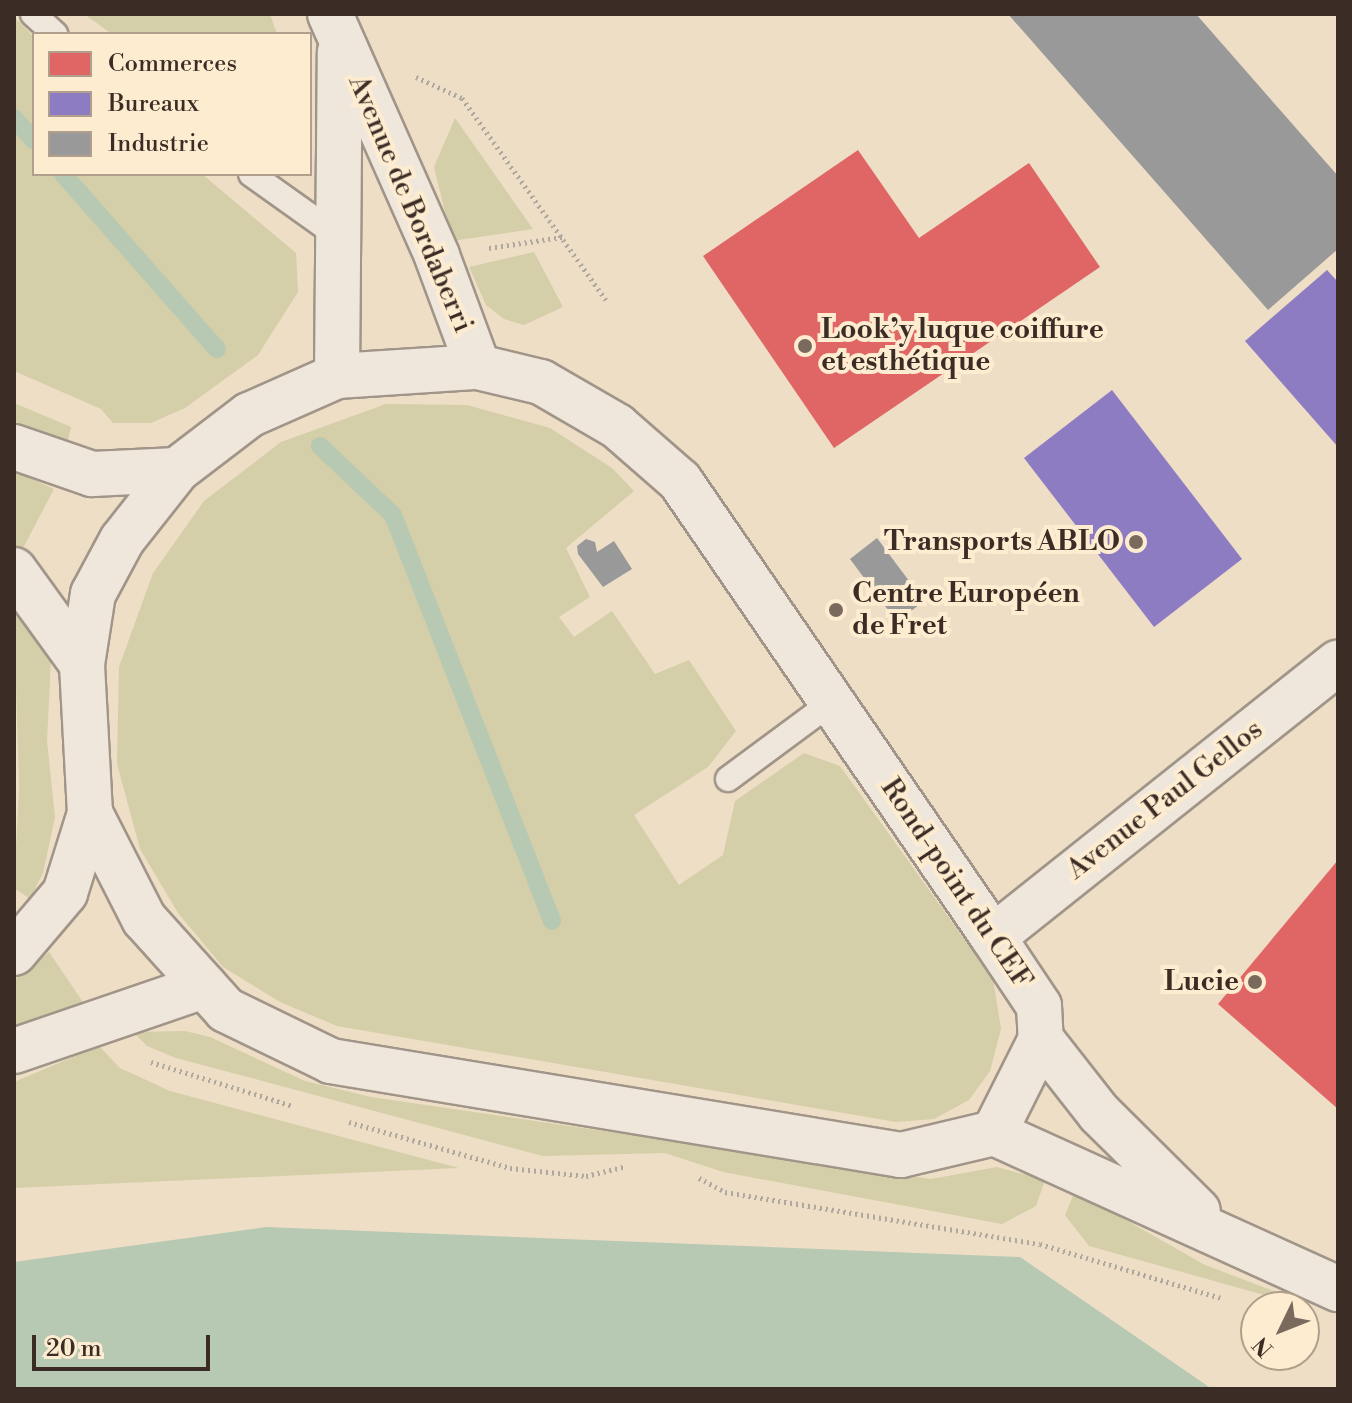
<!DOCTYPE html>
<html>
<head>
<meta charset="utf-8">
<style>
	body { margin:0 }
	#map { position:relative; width:1352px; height:1403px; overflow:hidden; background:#eedec6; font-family:"Libre Bodoni",serif }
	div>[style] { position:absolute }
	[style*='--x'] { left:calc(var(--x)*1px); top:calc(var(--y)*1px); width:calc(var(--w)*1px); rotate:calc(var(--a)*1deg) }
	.green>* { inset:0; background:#d4cfa8 }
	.water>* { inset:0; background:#b7c8b3 }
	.shops>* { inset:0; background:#e06666 }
	.offices>* { inset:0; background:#8e7cc3 }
	.industry>* { inset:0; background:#999 }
	.stream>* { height:18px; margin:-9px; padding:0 9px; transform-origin:9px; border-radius:9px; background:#b7c8b3 }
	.path>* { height:5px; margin-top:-2.5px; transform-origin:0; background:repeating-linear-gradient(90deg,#afa89f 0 2px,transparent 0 6px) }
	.roads { filter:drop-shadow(2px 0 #a09588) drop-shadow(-2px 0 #a09588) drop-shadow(0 2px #a09588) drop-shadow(0 -2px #a09588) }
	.service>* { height:24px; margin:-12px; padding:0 12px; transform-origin:12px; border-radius:12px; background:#efe7db }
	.minor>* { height:44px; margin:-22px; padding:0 22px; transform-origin:22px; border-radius:22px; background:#efe7db }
	.secondary>* { height:44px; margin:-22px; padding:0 22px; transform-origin:22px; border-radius:22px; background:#efe7db }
	.dots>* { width:22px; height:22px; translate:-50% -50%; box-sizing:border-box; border:4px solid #feecd0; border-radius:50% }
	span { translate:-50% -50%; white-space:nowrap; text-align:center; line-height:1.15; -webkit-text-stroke:8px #feecd0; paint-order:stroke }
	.street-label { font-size:28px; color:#3b2c26 }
	.poi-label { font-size:28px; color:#3b2c26; font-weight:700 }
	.left { translate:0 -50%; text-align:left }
	.right { translate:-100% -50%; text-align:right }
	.frame { position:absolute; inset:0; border:16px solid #3b2c26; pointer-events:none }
	.legend { position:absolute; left:32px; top:32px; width:280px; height:144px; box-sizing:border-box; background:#feecd0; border:2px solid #b09f8c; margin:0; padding:10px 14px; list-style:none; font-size:24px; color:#3b2c26 }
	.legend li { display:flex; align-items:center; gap:16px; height:40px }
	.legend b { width:40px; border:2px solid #b09f8c }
	.north { position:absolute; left:1240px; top:1291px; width:80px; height:80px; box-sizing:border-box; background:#feecd0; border:2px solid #b09f8c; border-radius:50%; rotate:227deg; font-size:22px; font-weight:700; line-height:32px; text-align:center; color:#3b2c26 }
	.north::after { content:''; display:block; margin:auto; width:28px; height:36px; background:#7a6a5e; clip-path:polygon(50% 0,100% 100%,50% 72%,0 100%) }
	.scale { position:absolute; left:32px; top:1335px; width:178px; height:36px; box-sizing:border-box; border:4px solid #3b2c26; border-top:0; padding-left:10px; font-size:24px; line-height:28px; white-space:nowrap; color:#3b2c26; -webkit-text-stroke:6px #feecd0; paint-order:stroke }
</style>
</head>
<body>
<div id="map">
	<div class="green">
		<i style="clip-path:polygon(84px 14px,270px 14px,277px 34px,112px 34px)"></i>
		<i style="clip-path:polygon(14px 17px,34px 37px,34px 174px,202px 174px,296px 253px,298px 292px,258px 355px,185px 408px,151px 423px,113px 423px,101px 409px,14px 371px)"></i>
		<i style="clip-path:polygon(455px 118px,533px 229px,452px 241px,434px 167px)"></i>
		<i style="clip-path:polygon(534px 252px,563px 307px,524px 325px,504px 319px,486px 305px,469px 267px)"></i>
		<i style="clip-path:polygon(14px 403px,71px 427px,67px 445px,14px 422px)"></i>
		<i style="clip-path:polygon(386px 404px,467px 405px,550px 428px,612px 468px,634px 491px,566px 548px,590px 597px,559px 617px,574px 637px,612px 611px,655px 674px,689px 660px,736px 731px,708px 767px,634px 815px,679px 885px,723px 855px,735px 801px,804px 753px,840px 766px,993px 979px,1001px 1029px,990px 1071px,969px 1100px,934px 1119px,896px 1122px,337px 1026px,280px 1002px,223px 967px,178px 913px,140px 849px,117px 764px,119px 667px,153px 573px,204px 501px,281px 442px)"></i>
		<i style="clip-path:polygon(14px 471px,54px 489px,22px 550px,14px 544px)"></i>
		<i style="clip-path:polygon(22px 604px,51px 659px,47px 741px,55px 817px,43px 873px,30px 899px,14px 888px,19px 787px,14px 616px)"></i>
		<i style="clip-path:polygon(49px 952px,87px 1008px,14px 1038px,14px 980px)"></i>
		<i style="clip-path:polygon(185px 1031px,210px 1037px,305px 1081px,371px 1097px,931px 1179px,997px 1167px,1045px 1180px,1036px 1206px,1002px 1224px,723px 1172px,665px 1153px,543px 1156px,176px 1058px,147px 1046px,133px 1032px)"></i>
		<i style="clip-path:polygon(99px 1046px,120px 1068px,170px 1091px,459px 1168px,14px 1188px,14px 1082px)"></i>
		<i style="clip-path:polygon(1075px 1191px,1203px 1264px,1294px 1299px,1293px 1303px,1089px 1246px,1065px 1215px)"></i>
	</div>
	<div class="water">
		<i style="clip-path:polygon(266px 1227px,1020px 1257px,1212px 1389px,14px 1389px,14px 1262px)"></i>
	</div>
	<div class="shops">
		<i style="clip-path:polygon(858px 150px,919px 238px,1029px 163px,1100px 267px,834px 448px,703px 256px)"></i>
		<i style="clip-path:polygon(1338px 860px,1338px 1109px,1218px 1004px)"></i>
	</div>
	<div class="offices">
		<i style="clip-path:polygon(1327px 270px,1338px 282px,1338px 447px,1245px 341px)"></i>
		<i style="clip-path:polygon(1112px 390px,1242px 559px,1154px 627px,1024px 458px)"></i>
	</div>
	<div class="industry">
		<i style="clip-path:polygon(1008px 14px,1196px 14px,1338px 176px,1338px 249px,1268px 310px)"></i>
		<i style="clip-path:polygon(877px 538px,924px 601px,897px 622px,850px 559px)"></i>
		<i style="clip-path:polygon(586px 539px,595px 542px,597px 552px,614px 541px,632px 569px,603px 587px,578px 554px,577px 546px)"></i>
	</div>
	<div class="stream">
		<i style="--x:14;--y:118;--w:30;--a:49"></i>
		<i style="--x:63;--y:174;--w:233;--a:48.7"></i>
		<i style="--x:320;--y:446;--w:100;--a:43.4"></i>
		<i style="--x:393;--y:515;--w:436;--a:68.6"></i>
	</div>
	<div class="path">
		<i style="--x:416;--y:77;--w:51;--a:24.5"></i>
		<i style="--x:462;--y:98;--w:248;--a:54.5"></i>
		<i style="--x:489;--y:248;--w:74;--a:-8.6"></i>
		<i style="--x:151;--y:1062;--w:149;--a:17.2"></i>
		<i style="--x:349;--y:1122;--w:167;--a:15.9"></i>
		<i style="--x:510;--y:1168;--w:76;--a:6"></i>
		<i style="--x:586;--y:1176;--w:42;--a:-13.7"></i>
		<i style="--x:699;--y:1178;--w:30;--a:28"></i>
		<i style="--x:725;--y:1192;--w:319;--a:9.4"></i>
		<i style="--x:1040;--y:1244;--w:189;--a:16.6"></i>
	</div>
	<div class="roads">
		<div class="service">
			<i style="--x:33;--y:14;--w:30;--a:42"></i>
			<i style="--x:251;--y:174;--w:103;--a:35.5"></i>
			<i style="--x:728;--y:779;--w:129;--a:-36.5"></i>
		</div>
		<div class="minor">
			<i style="--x:330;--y:14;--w:265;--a:66.1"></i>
			<i style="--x:437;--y:256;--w:118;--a:69.7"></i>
			<i style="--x:337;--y:376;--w:324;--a:-89.5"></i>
			<i style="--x:14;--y:447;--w:83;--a:19.1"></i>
			<i style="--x:92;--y:474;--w:85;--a:-2.7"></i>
			<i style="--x:14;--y:570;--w:116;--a:54.1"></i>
			<i style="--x:993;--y:937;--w:441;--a:-38.5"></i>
		</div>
		<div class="secondary">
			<i style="--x:478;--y:367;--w:65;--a:13.4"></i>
			<i style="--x:541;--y:382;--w:88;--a:30.1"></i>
			<i style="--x:617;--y:426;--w:84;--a:41.1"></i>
			<i style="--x:680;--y:481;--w:553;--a:55.53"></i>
			<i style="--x:993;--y:937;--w:83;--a:56.3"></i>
			<i style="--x:1039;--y:1006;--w:33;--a:87"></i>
			<i style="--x:1041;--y:1039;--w:105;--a:116.6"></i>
			<i style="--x:994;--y:1133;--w:96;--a:166.7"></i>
			<i style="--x:901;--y:1155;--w:578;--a:-170.64"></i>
			<i style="--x:331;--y:1061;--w:117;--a:-154.1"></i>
			<i style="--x:226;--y:1010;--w:122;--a:-132"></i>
			<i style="--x:144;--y:919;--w:119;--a:-117"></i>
			<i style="--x:90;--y:813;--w:149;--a:-93.1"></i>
			<i style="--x:82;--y:664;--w:71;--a:-81.1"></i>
			<i style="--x:93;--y:594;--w:61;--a:-61.8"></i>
			<i style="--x:122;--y:540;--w:89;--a:-51.8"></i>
			<i style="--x:177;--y:470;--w:91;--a:-37.4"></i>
			<i style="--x:249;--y:415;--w:96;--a:-23.9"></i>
			<i style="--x:337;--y:376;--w:141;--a:-3.7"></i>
			<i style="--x:14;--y:953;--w:79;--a:-49.6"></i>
			<i style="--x:65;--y:893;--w:84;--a:-72.6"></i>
			<i style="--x:1041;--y:1039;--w:94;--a:51.9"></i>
			<i style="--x:1099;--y:1113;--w:139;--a:44.7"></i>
			<i style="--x:14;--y:1051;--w:201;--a:-18.9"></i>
			<i style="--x:994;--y:1133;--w:378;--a:24.4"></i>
		</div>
	</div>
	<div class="dots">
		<i style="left:805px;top:346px;background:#7a6a5e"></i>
		<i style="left:1136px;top:542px;background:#7a6a5e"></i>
		<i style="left:836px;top:610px;background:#7a6a5e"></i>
		<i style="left:1255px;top:982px;background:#7a6a5e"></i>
	</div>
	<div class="street-label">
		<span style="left:410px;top:204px;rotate:67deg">Avenue de Bordaberri</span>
		<span style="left:1165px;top:800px;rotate:-38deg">Avenue Paul Gellos</span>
		<span style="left:956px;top:884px;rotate:56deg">Rond-point du CEF</span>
	</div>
	<div class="poi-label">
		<span class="left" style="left:821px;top:346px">Look’y luque coiffure<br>et esthétique</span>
		<span class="right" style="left:1120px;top:542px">Transports ABLO</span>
		<span class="left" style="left:852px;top:610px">Centre Européen<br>de Fret</span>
		<span class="right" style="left:1239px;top:982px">Lucie</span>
	</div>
	<div class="frame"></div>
	<ul class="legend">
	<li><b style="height:22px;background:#e06666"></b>Commerces</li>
	<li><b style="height:22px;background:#8e7cc3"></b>Bureaux</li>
	<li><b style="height:22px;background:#999"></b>Industrie</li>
	</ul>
	<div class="north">N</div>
	<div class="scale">20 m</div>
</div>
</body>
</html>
